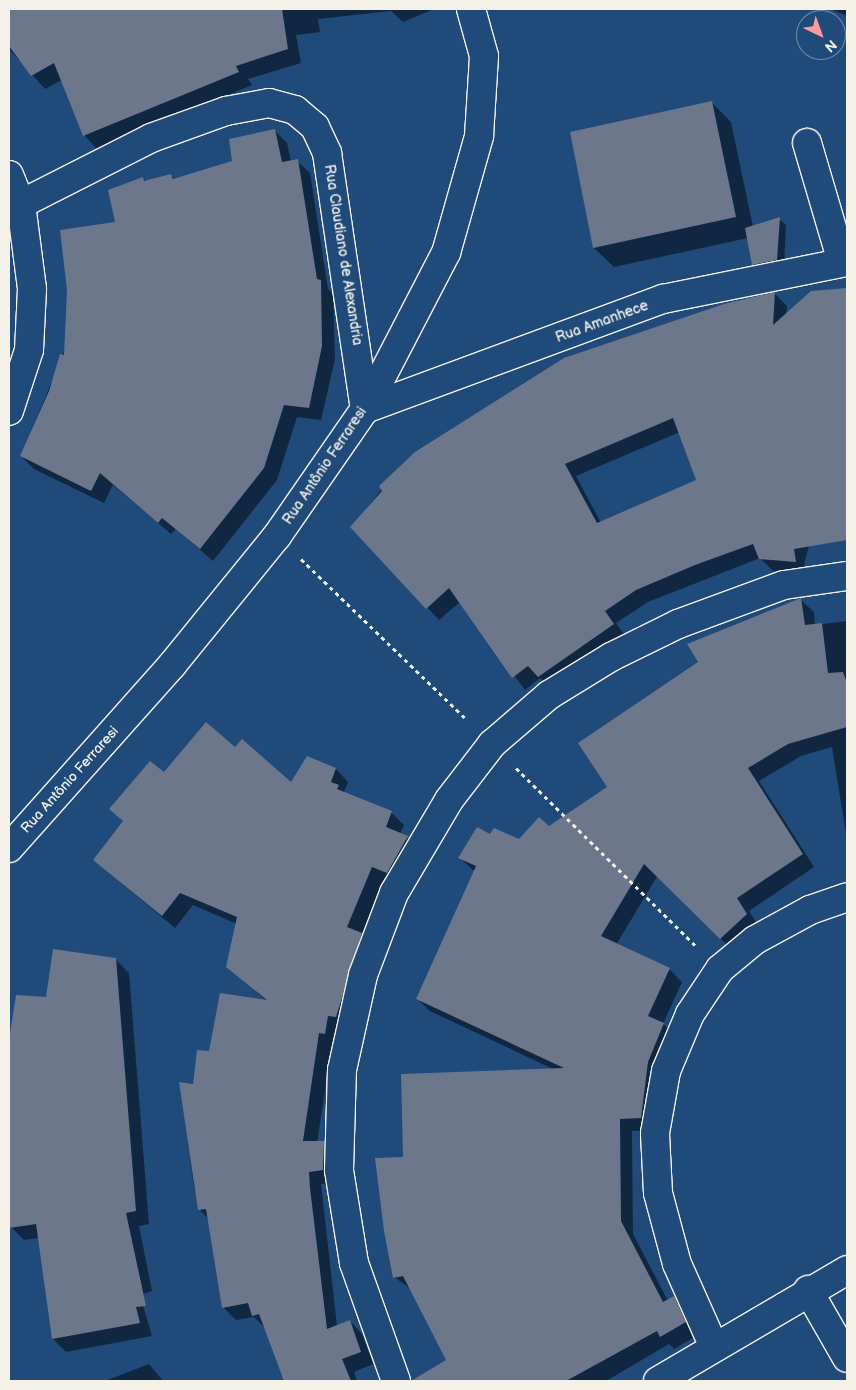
<!DOCTYPE html>
<html>
<head>
<meta charset="utf-8">
<style>
	body { margin:0 }
	#map { position:relative; width:856px; height:1390px; overflow:hidden; background:#1f4a7a; font-family:"Balsamiq Sans",sans-serif }
	div>[style] { position:absolute }
	[style*='--x'] { left:calc(var(--x)*1px); top:calc(var(--y)*1px); width:calc(var(--w)*1px); rotate:calc(var(--a)*1deg) }
	.shadow>* { inset:0; background:#0007 }
	.building>* { inset:0; background:#6d778c }
	.path>* { height:3px; margin-top:-1.5px; transform-origin:0; background:repeating-linear-gradient(90deg,#f4f1e8 0 4px,transparent 0 8px) }
	.roads { filter:drop-shadow(1px 0 #f4f1e8) drop-shadow(-1px 0 #f4f1e8) drop-shadow(0 1px #f4f1e8) drop-shadow(0 -1px #f4f1e8) }
	.minor>* { height:28px; margin:-14px; padding:0 14px; transform-origin:14px; border-radius:14px; background:#1f4a7a }
	span { translate:-50% -50%; white-space:nowrap; text-align:center; line-height:1.15; -webkit-text-stroke:4px #1f4a7a; paint-order:stroke }
	.street-label { font-size:14px; color:#f4f1e8 }
	.frame { position:absolute; inset:0; border:10px solid #f4f1e8; pointer-events:none }
	.north { position:absolute; left:796px; top:10px; width:50px; height:50px; box-sizing:border-box; background:#1f4a7a; border:1px solid #748da6; border-radius:50%; rotate:138deg; font-size:14px; font-weight:700; line-height:20px; text-align:center; color:#f4f1e8 }
	.north::after { content:''; display:block; margin:auto; width:18px; height:22px; background:#ff9aa2; clip-path:polygon(50% 0,100% 100%,50% 72%,0 100%) }
</style>
</head>
<body>
<div id="map">
	<div class="shadow">
		<i style="clip-path:polygon(9px 9px,434px 9px,403px 22px,391px 11px,318px 19px,320px 32px,296px 35px,301px 63px,248px 79px,252px 85px,97px 149px,84px 135px,62px 80px,45px 89px,9px 49px)"></i>
		<i style="clip-path:polygon(831px 9px,847px 9px,847px 16px)"></i>
		<i style="clip-path:polygon(712px 103px,731px 122px,753px 227px,779px 219px,786px 225px,784px 267px,760px 271px,754px 264px,748px 238px,614px 267px,594px 248px)"></i>
		<i style="clip-path:polygon(275px 131px,287px 143px,291px 162px,297px 161px,310px 173px,328px 289px,333px 294px,335px 359px,321px 420px,297px 417px,277px 480px,213px 561px,176px 529px,171px 534px,113px 485px,104px 503px,34px 469px,21px 456px,117px 223px,143px 178px,146px 182px,171px 175px,175px 179px,234px 162px)"></i>
		<i style="clip-path:polygon(evenodd,847px 289px,847px 531px,814px 526px,802px 573px,773px 571px,760px 558px,648px 602px,616px 623px,626px 637px,551px 688px,540px 678px,525px 690px,460px 602px,439px 620px,352px 527px,401px 465px,565px 359px,775px 294px,787px 306px,786px 315px,812px 292px,847px 289px,680px 432px,698px 481px,601px 523px,576px 476px,680px 432px)"></i>
		<i style="clip-path:polygon(801px 600px,814px 612px,815px 625px,847px 621px,847px 840px,832px 747px,801px 756px,759px 781px,814px 867px,749px 911px,759px 927px,733px 951px,658px 875px,616px 945px,669px 969px,682px 982px,663px 1024px,676px 1036px,653px 1130px,632px 1131px,633px 1234px,668px 1301px,674px 1298px,687px 1311px,698px 1335px,674px 1349px,669px 1344px,606px 1381px,434px 1381px,429px 1371px,448px 1361px,411px 1289px,394px 1277px,404px 1158px,555px 1070px,430px 1011px,417px 999px,475px 872px,460px 858px,491px 836px,520px 841px,548px 828px,609px 788px)"></i>
		<i style="clip-path:polygon(235px 748px,291px 784px,336px 769px,348px 782px,344px 792px,391px 812px,404px 825px,400px 834px,420px 850px,400px 885px,384px 879px,362px 934px,374px 947px,338px 1046px,332px 1045px,317px 1143px,337px 1155px,336px 1182px,321px 1184px,337px 1326px,350px 1321px,362px 1334px,373px 1364px,354px 1372px,357px 1381px,285px 1381px,265px 1328px,254px 1317px,236px 1320px,223px 1307px,209px 1220px,199px 1209px,194px 1187px,180px 1084px,194px 1086px,210px 1053px,267px 1001px,229px 968px,237px 924px,193px 905px,175px 928px,94px 860px,124px 822px,111px 809px,164px 774px)"></i>
		<i style="clip-path:polygon(115px 959px,129px 973px,149px 1224px,139px 1226px,152px 1291px,140px 1295px,152px 1336px,66px 1352px,53px 1339px,39px 1238px,24px 1240px,11px 1227px,9px 1062px,17px 996px,47px 999px)"></i>
		<i style="clip-path:polygon(149px 1364px,163px 1381px,105px 1381px)"></i>
	</div>
	<div class="building">
		<i style="clip-path:polygon(9px 9px,282px 9px,288px 49px,236px 66px,239px 72px,83px 136px,54px 63px,31px 76px,9px 46px)"></i>
		<i style="clip-path:polygon(712px 101px,736px 217px,593px 248px,570px 132px)"></i>
		<i style="clip-path:polygon(275px 129px,282px 162px,298px 159px,317px 279px,321px 280px,322px 346px,309px 408px,284px 405px,264px 468px,200px 549px,162px 518px,158px 523px,100px 473px,91px 491px,20px 456px,49px 391px,60px 354px,64px 355px,67px 290px,60px 230px,115px 222px,108px 190px,143px 177px,144px 181px,171px 174px,173px 179px,232px 161px,229px 139px)"></i>
		<i style="clip-path:polygon(780px 217px,777px 260px,752px 265px,745px 228px)"></i>
		<i style="clip-path:polygon(evenodd,847px 288px,847px 540px,794px 549px,796px 562px,759px 559px,753px 544px,695px 565px,636px 590px,605px 611px,614px 624px,538px 677px,528px 666px,512px 678px,449px 588px,426px 609px,350px 527px,382px 491px,379px 486px,415px 452px,564px 358px,724px 304px,775px 292px,773px 325px,811px 291px,847px 288px,673px 418px,696px 480px,597px 523px,565px 464px,673px 418px)"></i>
		<i style="clip-path:polygon(801px 598px,805px 625px,822px 623px,828px 673px,843px 672px,847px 683px,847px 727px,788px 744px,748px 768px,803px 854px,737px 898px,747px 914px,720px 939px,644px 864px,601px 936px,670px 968px,648px 1016px,664px 1023px,648px 1062px,641px 1118px,620px 1119px,621px 1221px,663px 1302px,674px 1296px,686px 1322px,660px 1337px,657px 1331px,566px 1381px,411px 1381px,446px 1360px,403px 1276px,393px 1278px,384px 1231px,375px 1158px,403px 1157px,401px 1074px,564px 1068px,416px 999px,476px 866px,458px 858px,477px 827px,490px 834px,494px 828px,519px 839px,539px 817px,549px 826px,607px 787px,578px 743px,698px 662px,687px 644px)"></i>
		<i style="clip-path:polygon(206px 722px,235px 747px,242px 739px,291px 782px,307px 756px,336px 768px,331px 782px,339px 785px,337px 789px,392px 811px,386px 827px,408px 836px,387px 873px,372px 867px,347px 927px,362px 933px,336px 1017px,328px 1016px,325px 1034px,319px 1033px,303px 1141px,324px 1141px,323px 1170px,309px 1172px,310px 1188px,327px 1329px,350px 1320px,361px 1352px,342px 1359px,351px 1381px,284px 1381px,259px 1314px,252px 1316px,248px 1303px,222px 1308px,206px 1209px,198px 1210px,179px 1082px,193px 1084px,197px 1050px,209px 1051px,220px 993px,267px 1000px,226px 967px,237px 917px,180px 893px,162px 916px,93px 860px,123px 821px,109px 809px,150px 761px,164px 772px)"></i>
		<i style="clip-path:polygon(53px 949px,116px 958px,136px 1211px,126px 1213px,146px 1306px,136px 1307px,140px 1323px,52px 1339px,36px 1224px,9px 1228px,9px 1040px,16px 995px,46px 997px)"></i>
	</div>
	<div class="path">
		<i style="--x:301;--y:559;--w:231;--a:44.1"></i>
		<i style="--x:516;--y:768;--w:253;--a:44.7"></i>
	</div>
	<div class="roads">
		<div class="minor">
			<i style="--x:807;--y:143;--w:124;--a:73.6"></i>
			<i style="--x:9;--y:175;--w:31;--a:68"></i>
			<i style="--x:21;--y:204;--w:86;--a:82.6"></i>
			<i style="--x:32;--y:289;--w:61;--a:92.8"></i>
			<i style="--x:29;--y:350;--w:64;--a:108.2"></i>
			<i style="--x:21;--y:204;--w:146;--a:-26.9"></i>
			<i style="--x:151;--y:138;--w:80;--a:-19.8"></i>
			<i style="--x:226;--y:111;--w:44;--a:-10.5"></i>
			<i style="--x:269;--y:103;--w:27;--a:15"></i>
			<i style="--x:295;--y:110;--w:26;--a:40"></i>
			<i style="--x:315;--y:127;--w:29;--a:65"></i>
			<i style="--x:327;--y:153;--w:259;--a:81.6"></i>
			<i style="--x:365;--y:409;--w:318;--a:-20.3"></i>
			<i style="--x:663;--y:299;--w:188;--a:-11.4"></i>
			<i style="--x:9;--y:848;--w:245;--a:-48.3"></i>
			<i style="--x:172;--y:665;--w:166;--a:-50.9"></i>
			<i style="--x:277;--y:536;--w:155;--a:-55.3"></i>
			<i style="--x:365;--y:409;--w:176;--a:-62.6"></i>
			<i style="--x:446;--y:253;--w:122;--a:-74.2"></i>
			<i style="--x:479;--y:136;--w:80;--a:-86.4"></i>
			<i style="--x:484;--y:56;--w:49;--a:-105.5"></i>
			<i style="--x:808;--y:1290;--w:78;--a:60.2"></i>
			<i style="--x:714;--y:1347;--w:91;--a:-114"></i>
			<i style="--x:677;--y:1264;--w:73;--a:-105"></i>
			<i style="--x:658;--y:1193;--w:60;--a:-92.9"></i>
			<i style="--x:655;--y:1133;--w:63;--a:-79.9"></i>
			<i style="--x:666;--y:1071;--w:62;--a:-67.2"></i>
			<i style="--x:690;--y:1014;--w:54;--a:-56.3"></i>
			<i style="--x:720;--y:969;--w:45;--a:-39.6"></i>
			<i style="--x:755;--y:940;--w:63;--a:-28.6"></i>
			<i style="--x:810;--y:910;--w:39;--a:-19"></i>
			<i style="--x:396;--y:1381;--w:125;--a:-109.6"></i>
			<i style="--x:354;--y:1263;--w:94;--a:-99.2"></i>
			<i style="--x:339;--y:1170;--w:100;--a:-88.3"></i>
			<i style="--x:342;--y:1070;--w:97;--a:-77.5"></i>
			<i style="--x:363;--y:975;--w:88;--a:-69.3"></i>
			<i style="--x:394;--y:893;--w:108;--a:-59.4"></i>
			<i style="--x:449;--y:800;--w:71;--a:-52.5"></i>
			<i style="--x:492;--y:744;--w:75;--a:-40.7"></i>
			<i style="--x:549;--y:695;--w:73;--a:-31.5"></i>
			<i style="--x:611;--y:657;--w:75;--a:-26.2"></i>
			<i style="--x:678;--y:624;--w:113;--a:-20.2"></i>
			<i style="--x:784;--y:585;--w:64;--a:-8.1"></i>
			<i style="--x:658;--y:1381;--w:219;--a:-30.4"></i>
		</div>
	</div>
	<div class="street-label">
		<span style="left:343px;top:255px;rotate:81deg">Rua Claudiano de Alexandria</span>
		<span style="left:602px;top:322px;rotate:-20deg">Rua Amanhece</span>
		<span style="left:325px;top:466px;rotate:-56deg">Rua Antônio Ferraresi</span>
		<span style="left:70px;top:780px;rotate:-48deg">Rua Antônio Ferraresi</span>
	</div>
	<div class="frame"></div>
	<div class="north">N</div>
</div>
</body>
</html>
